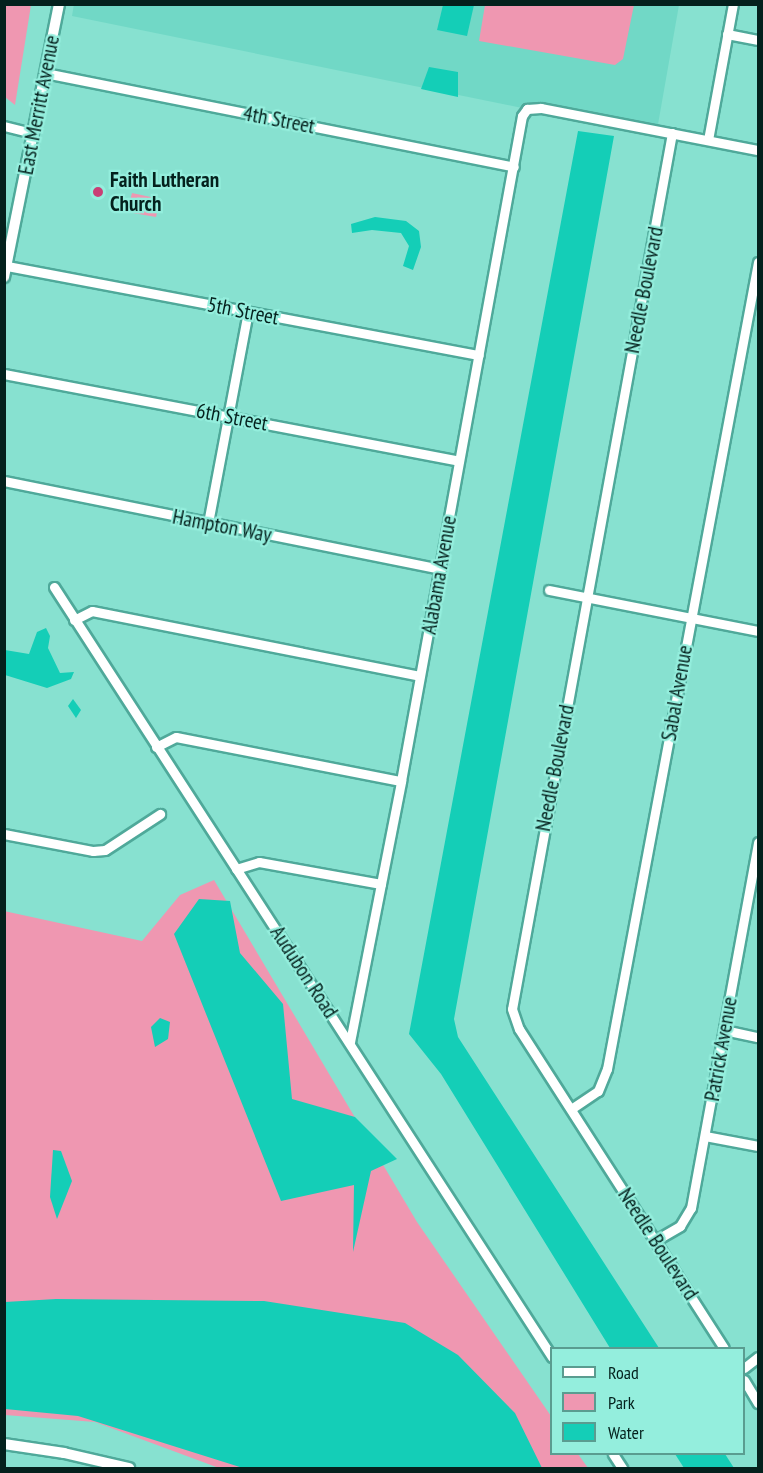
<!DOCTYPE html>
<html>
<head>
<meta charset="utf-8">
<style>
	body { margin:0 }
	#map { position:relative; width:763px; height:1473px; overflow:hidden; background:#87e1d0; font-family:"PT Sans Narrow",sans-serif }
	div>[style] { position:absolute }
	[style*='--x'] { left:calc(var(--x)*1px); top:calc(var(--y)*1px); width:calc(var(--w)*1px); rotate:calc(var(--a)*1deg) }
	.built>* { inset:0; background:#71d8c6 }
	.green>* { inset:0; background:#ef97b1 }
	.water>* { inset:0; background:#14ceb7 }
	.roads { filter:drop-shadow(2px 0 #4fa99a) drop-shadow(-2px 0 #4fa99a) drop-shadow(0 2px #4fa99a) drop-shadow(0 -2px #4fa99a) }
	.minor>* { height:9px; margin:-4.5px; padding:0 4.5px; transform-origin:4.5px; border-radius:4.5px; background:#fff }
	.tertiary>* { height:10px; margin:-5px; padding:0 5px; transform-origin:5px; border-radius:5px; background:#fff }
	.dots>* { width:16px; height:16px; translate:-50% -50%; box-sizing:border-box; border:3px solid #94eedd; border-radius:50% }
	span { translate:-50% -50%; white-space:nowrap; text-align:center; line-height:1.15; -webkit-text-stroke:4.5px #94eedd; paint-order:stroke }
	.street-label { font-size:21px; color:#04211d }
	.poi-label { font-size:21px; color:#04211d; font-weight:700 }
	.left { translate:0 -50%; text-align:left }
	.frame { position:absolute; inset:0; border:6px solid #04211d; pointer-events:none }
	.legend { position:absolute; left:550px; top:1347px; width:195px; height:108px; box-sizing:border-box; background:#94eedd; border:2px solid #5a9c90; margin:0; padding:8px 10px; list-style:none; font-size:18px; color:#04211d }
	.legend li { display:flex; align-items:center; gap:12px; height:30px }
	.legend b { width:30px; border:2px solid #5a9c90 }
</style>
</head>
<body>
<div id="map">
	<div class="built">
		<i style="clip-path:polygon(74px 4px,679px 5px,657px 130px,527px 109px,72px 16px)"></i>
	</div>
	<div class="green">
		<i style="clip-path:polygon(4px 5px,31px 5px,15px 105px,5px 97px)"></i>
		<i style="clip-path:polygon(485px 5px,485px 4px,634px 5px,623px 59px,615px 65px,479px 41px)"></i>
		<i style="clip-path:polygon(132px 193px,160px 199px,156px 217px,127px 212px)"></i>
		<i style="clip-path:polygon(214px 880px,417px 1222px,551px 1416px,552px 1454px,578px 1454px,588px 1468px,219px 1468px,95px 1422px,5px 1415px,4px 911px,142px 941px,180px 895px)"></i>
	</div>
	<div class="water">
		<i style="clip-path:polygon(443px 5px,474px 5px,467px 36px,437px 30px)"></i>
		<i style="clip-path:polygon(429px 67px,458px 72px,458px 97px,421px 89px)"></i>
		<i style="clip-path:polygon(578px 131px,614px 136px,454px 1019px,458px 1037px,659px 1348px,610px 1348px,441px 1074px,409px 1034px)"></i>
		<i style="clip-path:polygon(375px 217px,406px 221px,419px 231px,421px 247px,413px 270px,403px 266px,409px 246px,401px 233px,372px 230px,352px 233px,351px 224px)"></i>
		<i style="clip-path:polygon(46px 628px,50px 636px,48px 648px,60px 673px,74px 672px,71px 679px,47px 688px,5px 675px,5px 650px,29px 654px,37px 632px)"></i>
		<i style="clip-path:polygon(73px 699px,81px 710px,76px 718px,68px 706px)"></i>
		<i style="clip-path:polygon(199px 899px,230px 901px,240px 953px,283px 1004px,292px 1099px,355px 1117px,397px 1159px,371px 1171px,353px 1252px,354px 1185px,281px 1201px,174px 934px)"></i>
		<i style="clip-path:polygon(160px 1018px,170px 1022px,168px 1039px,155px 1047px,151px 1027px)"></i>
		<i style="clip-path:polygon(53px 1150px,61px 1151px,72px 1181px,57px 1219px,50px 1197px)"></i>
		<i style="clip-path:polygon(56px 1299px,264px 1301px,405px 1323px,458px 1355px,515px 1413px,542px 1468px,243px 1468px,78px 1416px,5px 1409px,5px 1302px)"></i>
		<i style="clip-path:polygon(675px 1454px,725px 1454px,734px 1468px,684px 1468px)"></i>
	</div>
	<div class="roads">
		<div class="minor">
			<i style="--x:727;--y:34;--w:32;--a:11"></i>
			<i style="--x:45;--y:73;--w:478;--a:11.3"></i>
			<i style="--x:4;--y:126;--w:30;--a:14"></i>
			<i style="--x:672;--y:133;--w:890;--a:100.35"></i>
			<i style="--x:512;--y:1009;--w:21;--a:71"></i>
			<i style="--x:519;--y:1029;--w:379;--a:57.3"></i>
			<i style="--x:708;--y:140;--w:138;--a:-79.6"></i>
			<i style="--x:7;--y:266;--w:480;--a:10.7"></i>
			<i style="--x:4;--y:374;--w:463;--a:10.8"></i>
			<i style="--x:4;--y:481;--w:446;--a:11.4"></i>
			<i style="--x:208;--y:523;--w:215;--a:-79.3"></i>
			<i style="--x:54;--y:587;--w:917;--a:57.11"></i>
			<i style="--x:549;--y:590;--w:213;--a:11.1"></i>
			<i style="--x:74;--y:620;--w:20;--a:-27"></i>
			<i style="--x:92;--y:611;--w:334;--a:11.2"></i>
			<i style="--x:156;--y:747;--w:22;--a:-27"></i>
			<i style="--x:176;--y:737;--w:229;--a:11.1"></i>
			<i style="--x:4;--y:834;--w:91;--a:10.8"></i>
			<i style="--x:93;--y:851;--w:12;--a:-5"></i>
			<i style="--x:105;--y:850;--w:66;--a:-33.2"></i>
			<i style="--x:236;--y:869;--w:24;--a:-17"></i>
			<i style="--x:259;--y:862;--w:124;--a:10.2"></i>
			<i style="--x:724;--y:1030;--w:35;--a:12"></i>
			<i style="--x:350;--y:1042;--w:266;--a:-78.9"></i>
			<i style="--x:401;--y:781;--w:676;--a:-79.69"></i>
			<i style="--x:522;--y:116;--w:9;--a:-54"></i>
			<i style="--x:527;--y:109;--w:14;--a:-4"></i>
			<i style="--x:541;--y:108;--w:221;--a:11"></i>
			<i style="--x:571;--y:1109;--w:32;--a:-34"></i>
			<i style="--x:598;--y:1091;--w:24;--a:-68"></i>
			<i style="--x:607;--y:1069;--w:821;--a:-79.4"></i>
			<i style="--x:705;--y:1136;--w:54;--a:10.7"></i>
			<i style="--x:656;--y:1240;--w:28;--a:-30"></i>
			<i style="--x:680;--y:1226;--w:21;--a:-59"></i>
			<i style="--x:691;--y:1208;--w:372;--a:-79.6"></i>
			<i style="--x:744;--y:1368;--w:18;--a:-38"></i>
			<i style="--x:744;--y:1380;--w:27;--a:59"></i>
			<i style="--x:613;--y:1454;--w:17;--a:57"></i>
		</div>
		<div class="tertiary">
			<i style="--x:4;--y:277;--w:278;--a:-78.6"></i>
			<i style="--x:4;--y:1444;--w:61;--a:8.5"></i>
			<i style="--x:64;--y:1453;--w:67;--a:13"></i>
		</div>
	</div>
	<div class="dots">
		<i style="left:98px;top:192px;background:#c93f75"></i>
	</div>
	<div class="street-label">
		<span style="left:39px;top:105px;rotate:-79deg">East Merritt Avenue</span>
		<span style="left:279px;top:120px;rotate:11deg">4th Street</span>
		<span style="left:644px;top:290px;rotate:-79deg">Needle Boulevard</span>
		<span style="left:243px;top:311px;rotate:11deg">5th Street</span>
		<span style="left:232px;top:417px;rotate:11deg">6th Street</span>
		<span style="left:222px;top:526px;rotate:11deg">Hampton Way</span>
		<span style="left:439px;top:575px;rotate:-80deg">Alabama Avenue</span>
		<span style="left:677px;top:693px;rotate:-80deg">Sabal Avenue</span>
		<span style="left:555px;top:768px;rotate:-79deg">Needle Boulevard</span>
		<span style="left:304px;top:972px;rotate:57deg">Audubon Road</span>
		<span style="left:721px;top:1049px;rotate:-80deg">Patrick Avenue</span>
		<span style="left:658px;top:1244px;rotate:57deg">Needle Boulevard</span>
	</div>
	<div class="poi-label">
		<span class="left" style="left:110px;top:192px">Faith Lutheran<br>Church</span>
	</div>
	<div class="frame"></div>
	<ul class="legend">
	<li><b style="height:8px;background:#fff"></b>Road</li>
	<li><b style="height:16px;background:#ef97b1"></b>Park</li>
	<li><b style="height:16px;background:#14ceb7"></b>Water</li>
	</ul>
</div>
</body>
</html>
